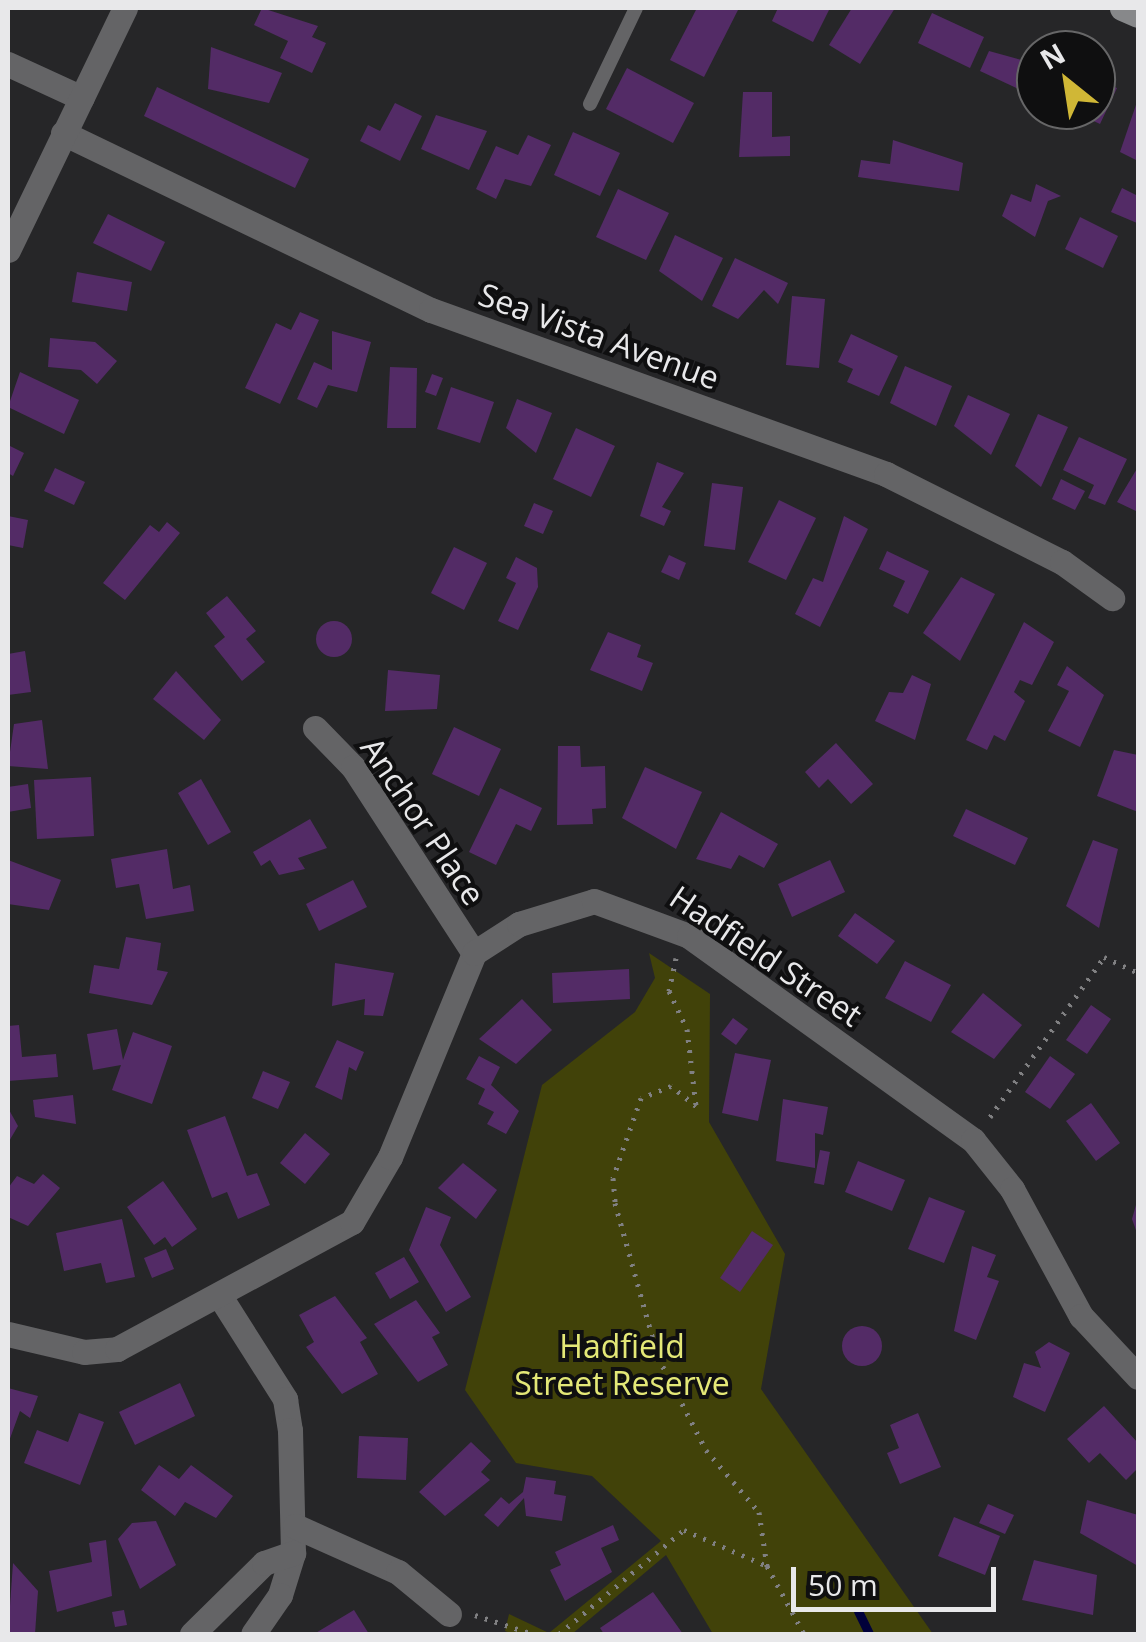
<!DOCTYPE html>
<html>
<head>
<meta charset="utf-8">
<style>
	body { margin:0 }
	#map { position:relative; width:1146px; height:1642px; overflow:hidden; background:#262628; font-family:"Open Sans",sans-serif }
	div>[style] { position:absolute }
	[style*='--x'] { left:calc(var(--x)*1px); top:calc(var(--y)*1px); width:calc(var(--w)*1px); rotate:calc(var(--a)*1deg) }
	.green>* { inset:0; background:#414209 }
	.stream>* { height:9px; margin:-4.5px; padding:0 4.5px; transform-origin:4.5px; border-radius:4.5px; background:#01013a }
	.building>* { inset:0; background:#532b66 }
	.round { border-radius:50% }
	.path>* { height:5px; margin-top:-2.5px; transform-origin:0; background:repeating-linear-gradient(90deg,#808082 0 2.5px,transparent 0 10.5px) }
	.lane>* { height:14px; margin:-7px; padding:0 7px; transform-origin:7px; border-radius:7px; background:#646466 }
	.street>* { height:25px; margin:-12.5px; padding:0 12.5px; transform-origin:12.5px; border-radius:12.5px; background:#646466 }
	.secondary>* { height:25px; margin:-12.5px; padding:0 12.5px; transform-origin:12.5px; border-radius:12.5px; background:#87888a }
	span { translate:-50% -50%; white-space:nowrap; text-align:center; line-height:1.15; -webkit-text-stroke:8px #0f0f10; paint-order:stroke }
	.street-label { font-size:32px; color:#e8e8ea }
	.park-label { font-size:32px; color:#e4e877 }
	.frame { position:absolute; inset:0; border:10px solid #e8e8ea; pointer-events:none }
	.north { position:absolute; left:1016px; top:30px; width:100px; height:100px; box-sizing:border-box; background:#0f0f10; border:2px solid #666667; border-radius:50%; rotate:330deg; font-size:28px; font-weight:700; line-height:40px; text-align:center; color:#e8e8ea }
	.north::after { content:''; display:block; margin:auto; width:35px; height:45px; background:#d0b736; clip-path:polygon(50% 0,100% 100%,50% 72%,0 100%) }
	.scale { position:absolute; left:791px; top:1567px; width:205px; height:45px; box-sizing:border-box; border:5px solid #e8e8ea; border-top:0; padding-left:12px; font-size:30px; line-height:35px; white-space:nowrap; color:#e8e8ea; -webkit-text-stroke:8px #0f0f10; paint-order:stroke }
</style>
</head>
<body>
<div id="map">
	<div class="green">
		<i style="clip-path:polygon(649px 953px,710px 994px,709px 1122px,785px 1254px,761px 1389px,933px 1634px,713px 1634px,666px 1555px,572px 1634px,513px 1634px,505px 1631px,509px 1614px,549px 1633px,661px 1541px,592px 1476px,516px 1463px,465px 1390px,542px 1085px,635px 1012px,655px 978px)"></i>
	</div>
	<div class="stream">
		<i style="--x:858;--y:1611;--w:25;--a:64"></i>
	</div>
	<div class="building">
		<i style="clip-path:polygon(262px 8px,318px 26px,312px 37px,326px 43px,312px 73px,280px 58px,288px 41px,254px 25px)"></i>
		<i style="clip-path:polygon(697px 8px,739px 8px,704px 77px,670px 60px)"></i>
		<i style="clip-path:polygon(778px 8px,830px 8px,813px 42px,772px 21px)"></i>
		<i style="clip-path:polygon(852px 8px,895px 8px,860px 64px,829px 45px)"></i>
		<i style="clip-path:polygon(932px 13px,984px 37px,970px 68px,918px 43px)"></i>
		<i style="clip-path:polygon(211px 47px,282px 73px,269px 103px,208px 89px)"></i>
		<i style="clip-path:polygon(989px 51px,1036px 64px,1036px 97px,980px 71px)"></i>
		<i style="clip-path:polygon(627px 68px,694px 103px,673px 143px,606px 109px)"></i>
		<i style="clip-path:polygon(1096px 79px,1117px 88px,1100px 124px,1070px 110px,1096px 110px)"></i>
		<i style="clip-path:polygon(157px 87px,309px 159px,295px 188px,144px 116px)"></i>
		<i style="clip-path:polygon(743px 92px,772px 92px,772px 137px,790px 136px,790px 156px,739px 157px)"></i>
		<i style="clip-path:polygon(1138px 99px,1138px 161px,1120px 152px)"></i>
		<i style="clip-path:polygon(395px 103px,422px 116px,400px 161px,360px 141px,368px 125px,380px 131px)"></i>
		<i style="clip-path:polygon(436px 115px,487px 131px,469px 170px,421px 149px)"></i>
		<i style="clip-path:polygon(573px 132px,620px 153px,600px 196px,554px 175px)"></i>
		<i style="clip-path:polygon(528px 135px,551px 145px,531px 186px,505px 179px,496px 199px,476px 189px,496px 146px,518px 155px)"></i>
		<i style="clip-path:polygon(893px 140px,963px 163px,959px 191px,858px 177px,861px 160px,890px 164px)"></i>
		<i style="clip-path:polygon(1036px 184px,1061px 196px,1048px 201px,1035px 237px,1002px 216px,1011px 194px,1031px 202px)"></i>
		<i style="clip-path:polygon(1122px 188px,1138px 196px,1137px 223px,1111px 212px)"></i>
		<i style="clip-path:polygon(618px 189px,669px 213px,646px 260px,596px 237px)"></i>
		<i style="clip-path:polygon(108px 214px,165px 242px,151px 271px,93px 243px)"></i>
		<i style="clip-path:polygon(1080px 217px,1118px 236px,1103px 268px,1065px 249px)"></i>
		<i style="clip-path:polygon(675px 235px,723px 258px,702px 301px,659px 271px)"></i>
		<i style="clip-path:polygon(735px 258px,788px 283px,778px 304px,764px 290px,738px 319px,712px 306px)"></i>
		<i style="clip-path:polygon(77px 272px,132px 282px,127px 311px,72px 302px)"></i>
		<i style="clip-path:polygon(792px 296px,825px 299px,819px 368px,786px 365px)"></i>
		<i style="clip-path:polygon(300px 312px,319px 320px,280px 404px,245px 388px,276px 323px,291px 330px)"></i>
		<i style="clip-path:polygon(332px 331px,371px 342px,357px 392px,328px 385px,317px 408px,297px 399px,314px 362px,332px 370px)"></i>
		<i style="clip-path:polygon(851px 334px,898px 356px,879px 396px,847px 382px,853px 369px,838px 362px)"></i>
		<i style="clip-path:polygon(50px 338px,95px 342px,117px 361px,97px 384px,81px 370px,48px 367px)"></i>
		<i style="clip-path:polygon(905px 366px,952px 386px,936px 426px,890px 403px)"></i>
		<i style="clip-path:polygon(390px 367px,417px 368px,416px 428px,387px 428px)"></i>
		<i style="clip-path:polygon(20px 372px,79px 400px,64px 434px,8px 407px)"></i>
		<i style="clip-path:polygon(432px 374px,443px 378px,436px 396px,425px 392px)"></i>
		<i style="clip-path:polygon(451px 387px,494px 402px,480px 443px,437px 429px)"></i>
		<i style="clip-path:polygon(968px 395px,1010px 414px,991px 455px,954px 426px)"></i>
		<i style="clip-path:polygon(517px 399px,552px 413px,536px 453px,506px 428px)"></i>
		<i style="clip-path:polygon(1038px 414px,1068px 427px,1041px 487px,1015px 466px)"></i>
		<i style="clip-path:polygon(576px 428px,615px 446px,591px 497px,553px 479px)"></i>
		<i style="clip-path:polygon(1079px 437px,1127px 459px,1105px 505px,1088px 498px,1094px 485px,1063px 470px)"></i>
		<i style="clip-path:polygon(8px 445px,24px 453px,13px 476px,8px 473px)"></i>
		<i style="clip-path:polygon(657px 462px,684px 473px,662px 507px,671px 511px,664px 526px,640px 516px)"></i>
		<i style="clip-path:polygon(1138px 467px,1138px 512px,1117px 502px)"></i>
		<i style="clip-path:polygon(55px 468px,85px 482px,74px 505px,44px 491px)"></i>
		<i style="clip-path:polygon(1061px 479px,1085px 491px,1075px 510px,1052px 499px)"></i>
		<i style="clip-path:polygon(712px 483px,743px 487px,735px 550px,704px 546px)"></i>
		<i style="clip-path:polygon(779px 500px,816px 518px,786px 580px,748px 562px)"></i>
		<i style="clip-path:polygon(534px 503px,553px 511px,543px 534px,524px 526px)"></i>
		<i style="clip-path:polygon(8px 516px,28px 520px,23px 548px,8px 545px)"></i>
		<i style="clip-path:polygon(844px 516px,868px 529px,820px 627px,795px 614px,813px 578px,823px 582px)"></i>
		<i style="clip-path:polygon(167px 522px,180px 533px,125px 600px,103px 583px,150px 525px,159px 532px)"></i>
		<i style="clip-path:polygon(454px 547px,487px 563px,464px 610px,431px 593px)"></i>
		<i style="clip-path:polygon(887px 551px,929px 571px,908px 614px,893px 606px,905px 581px,879px 569px)"></i>
		<i style="clip-path:polygon(669px 555px,686px 563px,679px 580px,661px 572px)"></i>
		<i style="clip-path:polygon(516px 557px,537px 568px,538px 587px,518px 630px,498px 621px,516px 583px,506px 578px)"></i>
		<i style="clip-path:polygon(961px 577px,995px 594px,960px 661px,923px 633px)"></i>
		<i style="clip-path:polygon(227px 596px,256px 631px,246px 639px,265px 662px,242px 681px,214px 646px,225px 637px,206px 613px)"></i>
		<i class="round" style="left:316px;top:621px;width:36px;height:36px"></i>
		<i style="clip-path:polygon(1024px 622px,1054px 642px,1032px 685px,1020px 680px,1014px 692px,1025px 701px,1005px 741px,994px 735px,987px 750px,966px 740px)"></i>
		<i style="clip-path:polygon(608px 632px,641px 645px,637px 657px,653px 663px,642px 691px,590px 670px)"></i>
		<i style="clip-path:polygon(25px 651px,31px 692px,8px 695px,8px 654px)"></i>
		<i style="clip-path:polygon(1067px 666px,1104px 695px,1080px 747px,1048px 731px,1069px 691px,1057px 685px)"></i>
		<i style="clip-path:polygon(388px 670px,440px 675px,437px 709px,385px 711px)"></i>
		<i style="clip-path:polygon(176px 671px,221px 720px,204px 740px,153px 699px)"></i>
		<i style="clip-path:polygon(912px 675px,931px 684px,915px 740px,875px 721px,889px 692px,903px 693px)"></i>
		<i style="clip-path:polygon(42px 720px,48px 769px,8px 766px,14px 724px)"></i>
		<i style="clip-path:polygon(454px 727px,501px 749px,479px 796px,432px 774px)"></i>
		<i style="clip-path:polygon(836px 743px,873px 784px,851px 804px,828px 779px,819px 788px,805px 772px)"></i>
		<i style="clip-path:polygon(558px 746px,580px 746px,581px 767px,605px 766px,606px 808px,592px 809px,593px 824px,557px 825px)"></i>
		<i style="clip-path:polygon(1114px 750px,1138px 755px,1138px 812px,1097px 796px)"></i>
		<i style="clip-path:polygon(645px 767px,702px 792px,676px 849px,622px 818px)"></i>
		<i style="clip-path:polygon(91px 777px,94px 836px,37px 839px,34px 780px)"></i>
		<i style="clip-path:polygon(201px 779px,231px 832px,208px 845px,178px 793px)"></i>
		<i style="clip-path:polygon(28px 784px,31px 808px,8px 812px,8px 787px)"></i>
		<i style="clip-path:polygon(500px 788px,542px 808px,531px 831px,516px 824px,496px 865px,469px 852px)"></i>
		<i style="clip-path:polygon(966px 809px,1028px 838px,1015px 865px,953px 836px)"></i>
		<i style="clip-path:polygon(721px 812px,778px 844px,764px 868px,739px 855px,731px 869px,696px 859px)"></i>
		<i style="clip-path:polygon(310px 819px,327px 848px,298px 858px,305px 869px,279px 875px,270px 860px,261px 866px,253px 852px)"></i>
		<i style="clip-path:polygon(1093px 840px,1118px 849px,1099px 928px,1066px 906px)"></i>
		<i style="clip-path:polygon(167px 849px,173px 889px,190px 885px,194px 911px,146px 919px,139px 884px,116px 888px,111px 859px)"></i>
		<i style="clip-path:polygon(8px 860px,61px 880px,49px 910px,8px 904px)"></i>
		<i style="clip-path:polygon(830px 860px,845px 892px,792px 917px,778px 884px)"></i>
		<i style="clip-path:polygon(353px 880px,367px 907px,319px 931px,306px 904px)"></i>
		<i style="clip-path:polygon(855px 913px,895px 941px,877px 964px,838px 936px)"></i>
		<i style="clip-path:polygon(126px 937px,161px 943px,157px 970px,168px 972px,152px 1005px,89px 993px,94px 965px,119px 969px)"></i>
		<i style="clip-path:polygon(905px 961px,951px 985px,931px 1022px,885px 998px)"></i>
		<i style="clip-path:polygon(335px 963px,394px 973px,383px 1016px,364px 1015px,365px 999px,332px 1006px)"></i>
		<i style="clip-path:polygon(629px 969px,630px 999px,553px 1003px,552px 973px)"></i>
		<i style="clip-path:polygon(983px 993px,1022px 1025px,994px 1059px,951px 1032px)"></i>
		<i style="clip-path:polygon(522px 999px,552px 1030px,516px 1064px,479px 1039px)"></i>
		<i style="clip-path:polygon(1091px 1005px,1111px 1019px,1087px 1054px,1066px 1040px)"></i>
		<i style="clip-path:polygon(733px 1018px,748px 1029px,736px 1045px,721px 1034px)"></i>
		<i style="clip-path:polygon(19px 1025px,22px 1057px,56px 1054px,58px 1077px,8px 1081px,8px 1026px)"></i>
		<i style="clip-path:polygon(117px 1029px,123px 1060px,133px 1032px,172px 1046px,152px 1104px,112px 1090px,121px 1065px,93px 1070px,87px 1034px)"></i>
		<i style="clip-path:polygon(337px 1040px,364px 1052px,356px 1071px,349px 1067px,342px 1100px,315px 1087px)"></i>
		<i style="clip-path:polygon(735px 1053px,771px 1060px,758px 1121px,722px 1113px)"></i>
		<i style="clip-path:polygon(479px 1056px,500px 1067px,491px 1085px,519px 1111px,506px 1134px,487px 1124px,494px 1112px,478px 1104px,485px 1089px,466px 1079px)"></i>
		<i style="clip-path:polygon(1050px 1056px,1075px 1074px,1050px 1109px,1025px 1092px)"></i>
		<i style="clip-path:polygon(263px 1071px,290px 1082px,278px 1109px,252px 1098px)"></i>
		<i style="clip-path:polygon(73px 1095px,76px 1124px,35px 1117px,33px 1100px)"></i>
		<i style="clip-path:polygon(783px 1099px,828px 1107px,823px 1135px,815px 1133px,815px 1168px,776px 1161px)"></i>
		<i style="clip-path:polygon(1091px 1103px,1120px 1143px,1096px 1161px,1066px 1121px)"></i>
		<i style="clip-path:polygon(8px 1108px,18px 1126px,8px 1143px)"></i>
		<i style="clip-path:polygon(225px 1116px,247px 1176px,257px 1173px,270px 1205px,238px 1219px,227px 1192px,212px 1198px,187px 1130px)"></i>
		<i style="clip-path:polygon(305px 1133px,330px 1154px,305px 1184px,280px 1163px)"></i>
		<i style="clip-path:polygon(820px 1150px,830px 1152px,824px 1185px,814px 1183px)"></i>
		<i style="clip-path:polygon(858px 1161px,905px 1180px,892px 1211px,845px 1192px)"></i>
		<i style="clip-path:polygon(463px 1163px,497px 1190px,476px 1219px,438px 1188px)"></i>
		<i style="clip-path:polygon(43px 1174px,60px 1188px,28px 1226px,8px 1217px,8px 1188px,17px 1176px,34px 1184px)"></i>
		<i style="clip-path:polygon(163px 1181px,197px 1229px,172px 1247px,165px 1237px,154px 1245px,127px 1207px)"></i>
		<i style="clip-path:polygon(929px 1197px,965px 1211px,944px 1263px,908px 1249px)"></i>
		<i style="clip-path:polygon(1138px 1198px,1138px 1236px,1132px 1219px)"></i>
		<i style="clip-path:polygon(426px 1207px,451px 1217px,440px 1245px,471px 1297px,446px 1312px,409px 1250px)"></i>
		<i style="clip-path:polygon(122px 1219px,135px 1277px,106px 1283px,101px 1263px,64px 1271px,56px 1233px)"></i>
		<i style="clip-path:polygon(752px 1231px,773px 1245px,740px 1292px,720px 1278px)"></i>
		<i style="clip-path:polygon(972px 1246px,996px 1255px,987px 1277px,999px 1281px,976px 1340px,954px 1331px)"></i>
		<i style="clip-path:polygon(166px 1249px,174px 1269px,152px 1278px,144px 1258px)"></i>
		<i style="clip-path:polygon(404px 1257px,419px 1282px,390px 1299px,375px 1273px)"></i>
		<i style="clip-path:polygon(335px 1296px,367px 1338px,360px 1342px,378px 1374px,342px 1394px,306px 1347px,314px 1342px,299px 1315px)"></i>
		<i style="clip-path:polygon(416px 1300px,440px 1333px,432px 1337px,448px 1365px,418px 1382px,374px 1324px)"></i>
		<i class="round" style="left:842px;top:1326px;width:40px;height:40px"></i>
		<i style="clip-path:polygon(1049px 1342px,1070px 1353px,1045px 1412px,1013px 1397px,1024px 1363px,1041px 1368px,1035px 1352px)"></i>
		<i style="clip-path:polygon(180px 1383px,195px 1416px,135px 1445px,119px 1412px)"></i>
		<i style="clip-path:polygon(8px 1388px,38px 1396px,30px 1418px,20px 1411px,8px 1444px)"></i>
		<i style="clip-path:polygon(1104px 1406px,1138px 1443px,1138px 1468px,1126px 1480px,1100px 1453px,1089px 1463px,1067px 1439px)"></i>
		<i style="clip-path:polygon(79px 1413px,104px 1422px,80px 1485px,24px 1463px,37px 1430px,68px 1442px)"></i>
		<i style="clip-path:polygon(918px 1413px,941px 1467px,900px 1484px,887px 1453px,899px 1448px,890px 1425px)"></i>
		<i style="clip-path:polygon(359px 1436px,408px 1438px,406px 1480px,357px 1478px)"></i>
		<i style="clip-path:polygon(471px 1442px,491px 1461px,481px 1472px,490px 1480px,445px 1516px,419px 1492px)"></i>
		<i style="clip-path:polygon(159px 1465px,179px 1479px,191px 1465px,233px 1496px,216px 1518px,185px 1502px,175px 1516px,141px 1490px)"></i>
		<i style="clip-path:polygon(526px 1477px,556px 1481px,554px 1494px,566px 1496px,562px 1521px,526px 1516px,524px 1498px,498px 1527px,484px 1515px,501px 1497px,509px 1504px,523px 1492px)"></i>
		<i style="clip-path:polygon(1087px 1500px,1138px 1515px,1138px 1566px,1080px 1533px)"></i>
		<i style="clip-path:polygon(988px 1504px,1014px 1515px,1005px 1534px,979px 1523px)"></i>
		<i style="clip-path:polygon(954px 1517px,1000px 1536px,985px 1575px,938px 1556px)"></i>
		<i style="clip-path:polygon(156px 1521px,176px 1565px,140px 1589px,118px 1539px,132px 1523px)"></i>
		<i style="clip-path:polygon(613px 1525px,619px 1540px,601px 1548px,612px 1572px,565px 1601px,550px 1570px,561px 1565px,555px 1552px)"></i>
		<i style="clip-path:polygon(106px 1540px,112px 1596px,57px 1612px,49px 1571px,92px 1562px,89px 1543px)"></i>
		<i style="clip-path:polygon(1034px 1560px,1097px 1575px,1093px 1615px,1022px 1600px)"></i>
		<i style="clip-path:polygon(13px 1563px,38px 1591px,35px 1634px,8px 1634px)"></i>
		<i style="clip-path:polygon(653px 1592px,683px 1634px,604px 1634px,600px 1628px)"></i>
		<i style="clip-path:polygon(124px 1610px,127px 1625px,115px 1627px,112px 1612px)"></i>
		<i style="clip-path:polygon(354px 1610px,369px 1634px,314px 1634px)"></i>
	</div>
	<div class="path">
		<i style="--x:676;--y:958;--w:34;--a:102"></i>
		<i style="--x:669;--y:991;--w:42;--a:64.7"></i>
		<i style="--x:687;--y:1029;--w:78;--a:83.3"></i>
		<i style="--x:696;--y:1106;--w:32;--a:-141"></i>
		<i style="--x:671;--y:1086;--w:32;--a:158"></i>
		<i style="--x:641;--y:1098;--w:85;--a:109.3"></i>
		<i style="--x:613;--y:1178;--w:25;--a:85"></i>
		<i style="--x:615;--y:1203;--w:160;--a:74.4"></i>
		<i style="--x:658;--y:1357;--w:105;--a:62.7"></i>
		<i style="--x:706;--y:1450;--w:82;--a:49.5"></i>
		<i style="--x:759;--y:1512;--w:55;--a:81.6"></i>
		<i style="--x:767;--y:1566;--w:77;--a:61.4"></i>
		<i style="--x:990;--y:1117;--w:196;--a:-54.5"></i>
		<i style="--x:1104;--y:957;--w:38;--a:25"></i>
		<i style="--x:475;--y:1615;--w:61;--a:18.1"></i>
		<i style="--x:559;--y:1634;--w:163;--a:-39.8"></i>
		<i style="--x:684;--y:1530;--w:90;--a:23.4"></i>
	</div>
	<div class="lane">
		<i style="--x:590;--y:104;--w:106;--a:-64.4"></i>
	</div>
	<div class="street">
		<i style="--x:8;--y:64;--w:81;--a:24.7"></i>
		<i style="--x:63;--y:133;--w:408;--a:25.7"></i>
		<i style="--x:431;--y:310;--w:484;--a:19.8"></i>
		<i style="--x:886;--y:474;--w:197;--a:26.6"></i>
		<i style="--x:1062;--y:562;--w:62;--a:35.8"></i>
		<i style="--x:8;--y:250;--w:269;--a:-64.2"></i>
		<i style="--x:315;--y:728;--w:54;--a:45.7"></i>
		<i style="--x:353;--y:767;--w:222;--a:57"></i>
		<i style="--x:221;--y:1298;--w:120;--a:57.6"></i>
		<i style="--x:285;--y:1399;--w:31;--a:81"></i>
		<i style="--x:290;--y:1430;--w:123;--a:88.6"></i>
		<i style="--x:293;--y:1553;--w:44;--a:107.2"></i>
		<i style="--x:280;--y:1595;--w:47;--a:124.7"></i>
		<i style="--x:8;--y:1334;--w:78;--a:13.3"></i>
		<i style="--x:84;--y:1352;--w:33;--a:-5"></i>
		<i style="--x:117;--y:1349;--w:267;--a:-28.4"></i>
		<i style="--x:352;--y:1222;--w:75;--a:-59.7"></i>
		<i style="--x:390;--y:1157;--w:221;--a:-67.6"></i>
		<i style="--x:474;--y:953;--w:54;--a:-32.8"></i>
		<i style="--x:519;--y:924;--w:78;--a:-17"></i>
		<i style="--x:594;--y:901;--w:101;--a:20.2"></i>
		<i style="--x:689;--y:936;--w:350;--a:35.7"></i>
		<i style="--x:973;--y:1140;--w:63;--a:51.5"></i>
		<i style="--x:1012;--y:1189;--w:145;--a:61.5"></i>
		<i style="--x:1081;--y:1316;--w:83;--a:46.9"></i>
		<i style="--x:295;--y:1526;--w:113;--a:24.1"></i>
		<i style="--x:398;--y:1572;--w:66;--a:39.5"></i>
		<i style="--x:192;--y:1634;--w:101;--a:-44.6"></i>
		<i style="--x:264;--y:1563;--w:31;--a:-19"></i>
	</div>
	<div class="secondary">
		<i style="--x:1122;--y:8;--w:17;--a:24"></i>
	</div>
	<div class="street-label">
		<span style="left:599px;top:336px;rotate:20deg">Sea Vista Avenue</span>
		<span style="left:423px;top:821px;rotate:56deg">Anchor Place</span>
		<span style="left:766px;top:956px;rotate:34deg">Hadfield Street</span>
	</div>
	<div class="park-label">
		<span style="left:622px;top:1365px">Hadfield<br>Street Reserve</span>
	</div>
	<div class="frame"></div>
	<div class="north">N</div>
	<div class="scale">50 m</div>
</div>
</body>
</html>
